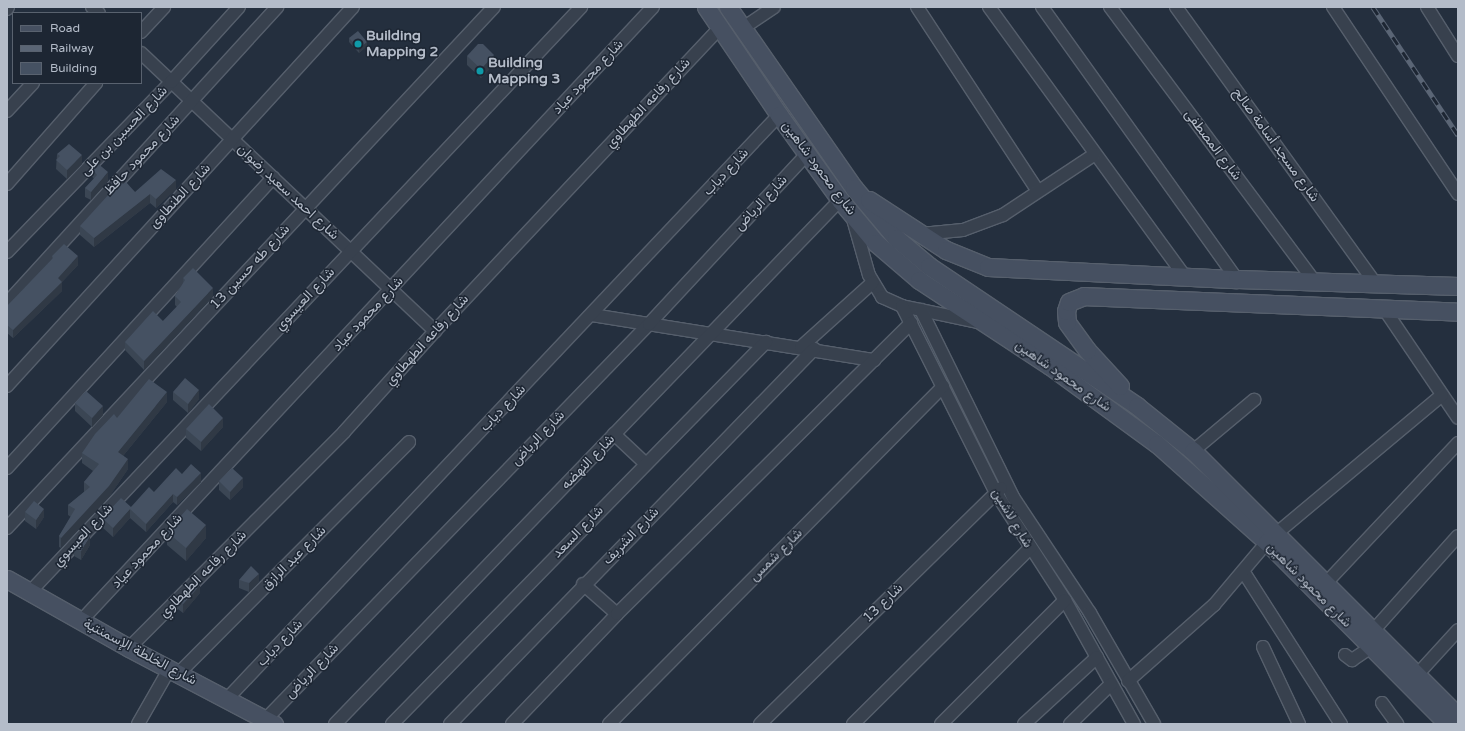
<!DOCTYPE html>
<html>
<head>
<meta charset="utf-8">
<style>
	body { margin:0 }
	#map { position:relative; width:1465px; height:731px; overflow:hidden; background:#242f3e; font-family:"Varela Round",Vazirmatn,sans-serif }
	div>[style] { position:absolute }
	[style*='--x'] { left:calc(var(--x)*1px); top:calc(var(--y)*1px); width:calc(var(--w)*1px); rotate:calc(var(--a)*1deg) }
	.roads { filter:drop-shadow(1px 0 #565f6c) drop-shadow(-1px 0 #565f6c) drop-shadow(0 1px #565f6c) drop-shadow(0 -1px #565f6c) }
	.street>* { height:12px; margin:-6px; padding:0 6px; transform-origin:6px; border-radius:6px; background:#38414e }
	.secondary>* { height:17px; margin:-8.5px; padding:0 8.5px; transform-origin:8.5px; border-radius:8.5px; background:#465061 }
	.rail>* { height:4.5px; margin-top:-2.25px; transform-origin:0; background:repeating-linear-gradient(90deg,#1d2633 0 9px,#5a6575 0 18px); box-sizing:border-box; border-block:1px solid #5a6575 }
	.wall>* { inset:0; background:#3b4654 }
	.shaded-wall>* { inset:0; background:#303945 }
	.building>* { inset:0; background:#455162 }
	.dots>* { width:11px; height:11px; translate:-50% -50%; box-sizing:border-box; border:2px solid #1d2633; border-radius:50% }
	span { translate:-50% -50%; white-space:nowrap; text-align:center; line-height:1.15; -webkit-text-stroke:3px #1d2633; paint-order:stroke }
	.poi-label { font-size:14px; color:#b4bcc9; font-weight:700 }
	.left { translate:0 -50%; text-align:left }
	.street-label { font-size:14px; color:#b4bcc9 }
	.frame { position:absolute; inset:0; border:8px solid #b4bcc9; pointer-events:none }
	.legend { position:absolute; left:12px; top:12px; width:130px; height:72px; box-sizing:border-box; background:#1d2633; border:1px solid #59626f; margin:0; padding:5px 7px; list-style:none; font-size:12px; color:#b4bcc9 }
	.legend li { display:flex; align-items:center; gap:8px; height:20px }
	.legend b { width:20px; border:1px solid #59626f }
</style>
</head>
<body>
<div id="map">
	<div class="roads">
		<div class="street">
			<i style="--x:92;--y:7;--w:9;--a:41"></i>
			<i style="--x:917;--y:7;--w:220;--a:56.7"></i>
			<i style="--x:989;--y:7;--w:331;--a:54"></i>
			<i style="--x:1042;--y:7;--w:335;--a:54.4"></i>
			<i style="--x:1110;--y:7;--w:343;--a:53.3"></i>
			<i style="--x:1176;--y:7;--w:340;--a:54.2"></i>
			<i style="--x:1333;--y:7;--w:225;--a:56.2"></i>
			<i style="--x:1427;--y:7;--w:58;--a:57.7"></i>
			<i style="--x:7;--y:9;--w:2;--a:-63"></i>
			<i style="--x:743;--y:28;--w:37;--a:-34"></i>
			<i style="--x:141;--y:32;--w:34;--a:-47"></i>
			<i style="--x:141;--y:53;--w:405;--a:43.4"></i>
			<i style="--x:7;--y:111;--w:38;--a:-47"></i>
			<i style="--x:7;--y:184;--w:135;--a:-48.6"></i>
			<i style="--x:853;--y:219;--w:58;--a:74.1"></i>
			<i style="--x:869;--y:275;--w:26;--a:59"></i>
			<i style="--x:882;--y:297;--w:22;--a:24"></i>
			<i style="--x:902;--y:306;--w:78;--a:11.9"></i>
			<i style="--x:921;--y:234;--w:42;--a:-5.4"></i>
			<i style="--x:963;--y:230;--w:43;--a:-20.6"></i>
			<i style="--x:1003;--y:215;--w:110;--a:-33.5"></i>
			<i style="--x:7;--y:252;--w:236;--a:-46"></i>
			<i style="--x:171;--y:82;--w:101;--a:-47.8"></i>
			<i style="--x:7;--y:303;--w:401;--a:-47.6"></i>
			<i style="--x:902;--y:306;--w:209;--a:63.3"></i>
			<i style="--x:996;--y:493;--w:127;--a:57.2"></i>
			<i style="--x:1065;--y:600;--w:142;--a:60.9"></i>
			<i style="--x:921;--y:310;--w:208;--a:63.8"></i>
			<i style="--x:1013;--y:497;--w:139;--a:56.4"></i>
			<i style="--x:1090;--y:613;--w:128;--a:60"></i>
			<i style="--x:1385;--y:310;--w:130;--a:55.9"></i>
			<i style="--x:592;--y:315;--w:286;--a:9.1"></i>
			<i style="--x:801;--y:347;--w:96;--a:-42"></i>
			<i style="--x:7;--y:386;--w:513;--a:-47.61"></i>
			<i style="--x:614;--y:434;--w:42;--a:43.1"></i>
			<i style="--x:1193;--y:451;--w:80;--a:-39.9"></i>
			<i style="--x:7;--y:468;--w:394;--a:-47.5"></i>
			<i style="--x:7;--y:528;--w:713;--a:-46.93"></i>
			<i style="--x:1277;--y:533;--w:215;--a:-39.9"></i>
			<i style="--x:1243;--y:571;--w:182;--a:57.4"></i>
			<i style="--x:1327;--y:582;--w:191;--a:-46.7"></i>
			<i style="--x:583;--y:584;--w:45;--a:41.4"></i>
			<i style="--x:30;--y:592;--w:804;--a:-46.71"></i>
			<i style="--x:81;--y:621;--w:839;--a:-47.03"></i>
			<i style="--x:1373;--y:631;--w:127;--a:-48.2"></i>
			<i style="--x:1263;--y:647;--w:85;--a:64.9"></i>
			<i style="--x:129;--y:648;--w:305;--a:-45.1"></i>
			<i style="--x:344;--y:432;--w:136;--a:-48"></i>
			<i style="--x:435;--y:331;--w:417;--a:-46.8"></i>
			<i style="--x:1345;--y:655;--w:9;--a:36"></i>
			<i style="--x:1352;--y:660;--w:23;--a:-34"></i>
			<i style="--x:179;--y:673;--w:326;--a:-45.1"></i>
			<i style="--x:1416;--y:676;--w:62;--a:-47.6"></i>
			<i style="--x:1128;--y:681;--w:115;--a:-41.5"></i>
			<i style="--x:1214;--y:605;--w:82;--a:-49.9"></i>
			<i style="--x:226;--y:700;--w:805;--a:-46.61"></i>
			<i style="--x:1382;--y:703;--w:26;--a:54"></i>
			<i style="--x:265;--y:720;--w:552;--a:-45.88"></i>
			<i style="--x:649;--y:324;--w:232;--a:-47.1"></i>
			<i style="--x:138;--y:724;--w:64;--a:-60.3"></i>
			<i style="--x:335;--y:724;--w:728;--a:-46.06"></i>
			<i style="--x:392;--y:724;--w:535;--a:-45.61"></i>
			<i style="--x:450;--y:724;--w:523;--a:-45.85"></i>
			<i style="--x:512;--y:724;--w:152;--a:-46.3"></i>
			<i style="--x:617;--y:614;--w:414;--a:-44.7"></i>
			<i style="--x:609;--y:724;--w:475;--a:-45.3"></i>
			<i style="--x:760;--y:724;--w:337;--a:-44.4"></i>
			<i style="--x:853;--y:724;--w:250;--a:-44.8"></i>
			<i style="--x:941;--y:724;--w:175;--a:-45"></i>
			<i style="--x:1024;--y:724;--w:99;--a:-42.5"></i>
			<i style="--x:1070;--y:724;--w:57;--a:-44.3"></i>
		</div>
		<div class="secondary">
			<i style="--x:706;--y:7;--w:130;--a:55.9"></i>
			<i style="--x:779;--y:115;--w:105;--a:54.3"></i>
			<i style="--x:840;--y:200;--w:56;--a:50.1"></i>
			<i style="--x:876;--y:243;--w:57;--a:40.7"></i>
			<i style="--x:919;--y:280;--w:157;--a:33.3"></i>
			<i style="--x:1050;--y:366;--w:132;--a:36.1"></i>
			<i style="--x:1157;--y:444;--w:147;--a:41.7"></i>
			<i style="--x:1267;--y:542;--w:257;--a:45.2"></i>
			<i style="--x:728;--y:7;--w:221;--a:55.2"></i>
			<i style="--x:854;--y:188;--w:65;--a:50"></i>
			<i style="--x:896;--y:238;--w:43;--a:40.3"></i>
			<i style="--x:929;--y:266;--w:251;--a:33.9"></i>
			<i style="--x:1137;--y:406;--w:72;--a:38.8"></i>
			<i style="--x:1193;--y:451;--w:375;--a:45"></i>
			<i style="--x:869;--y:200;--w:92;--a:33"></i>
			<i style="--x:946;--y:250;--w:45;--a:22"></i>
			<i style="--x:988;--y:267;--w:249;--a:2.8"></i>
			<i style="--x:1237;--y:279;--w:221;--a:1.8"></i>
			<i style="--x:1120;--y:386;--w:49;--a:-132.5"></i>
			<i style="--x:1087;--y:350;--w:34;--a:-126"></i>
			<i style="--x:1067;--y:322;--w:11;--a:-95"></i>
			<i style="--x:1066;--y:311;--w:9;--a:-72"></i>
			<i style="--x:1069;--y:302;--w:16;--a:-22"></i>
			<i style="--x:1084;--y:296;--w:374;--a:2.4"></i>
			<i style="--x:7;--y:579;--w:140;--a:29.5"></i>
			<i style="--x:129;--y:648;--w:164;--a:27.7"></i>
		</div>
	</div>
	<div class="rail">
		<i style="--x:1373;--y:7;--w:154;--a:56.4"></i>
	</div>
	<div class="wall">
		<i style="clip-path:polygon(349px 38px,367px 46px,359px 53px,349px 42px)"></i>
		<i style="clip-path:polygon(467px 56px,494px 64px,481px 78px,467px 65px)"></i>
		<i style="clip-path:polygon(57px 154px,82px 164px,67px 179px,56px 169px)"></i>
		<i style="clip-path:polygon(91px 167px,108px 181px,91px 200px,85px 197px,85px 188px,94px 179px,91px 175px)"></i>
		<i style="clip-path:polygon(123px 184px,135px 192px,176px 189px,156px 208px,150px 203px,94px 247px,80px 235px,80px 226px)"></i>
		<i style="clip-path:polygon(52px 256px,78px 265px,62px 282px,62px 291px,13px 338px,7px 333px,7px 306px,52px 260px)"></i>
		<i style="clip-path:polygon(183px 278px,213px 296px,144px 370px,125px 350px,125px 342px,163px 321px,177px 307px,175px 305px,175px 296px,183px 283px)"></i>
		<i style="clip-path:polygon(173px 392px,199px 399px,188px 413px,173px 400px)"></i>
		<i style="clip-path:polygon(167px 402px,123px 456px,128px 469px,109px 497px,61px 548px,59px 547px,59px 536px,71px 517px,68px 515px,68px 505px,84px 492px,84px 482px,93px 471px,82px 463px,82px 453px,117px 418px)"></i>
		<i style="clip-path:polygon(75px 403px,103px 415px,92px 427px,75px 411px)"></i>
		<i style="clip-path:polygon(223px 427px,201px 451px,186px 438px,186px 429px)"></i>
		<i style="clip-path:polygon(182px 474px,201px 482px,177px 505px,173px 502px,146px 532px,130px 518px,113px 537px,102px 527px,102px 518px,131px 507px)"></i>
		<i style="clip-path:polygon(219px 481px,243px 487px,230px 500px,219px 490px)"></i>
		<i style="clip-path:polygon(25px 512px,44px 517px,36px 529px,25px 521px)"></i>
		<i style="clip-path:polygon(167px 532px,206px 538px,186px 561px,167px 545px)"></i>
		<i style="clip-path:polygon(90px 545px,81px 560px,74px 556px,74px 548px)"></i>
		<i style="clip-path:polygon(239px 580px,259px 582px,249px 592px,239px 588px)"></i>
		<i style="clip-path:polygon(200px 593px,183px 613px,178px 609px,178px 600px)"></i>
	</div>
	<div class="shaded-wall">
		<i style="clip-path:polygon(367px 42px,367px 46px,359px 53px,359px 49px)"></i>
		<i style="clip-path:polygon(494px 55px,494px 64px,481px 78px,481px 69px)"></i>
		<i style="clip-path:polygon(82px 155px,82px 164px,67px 179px,67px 170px)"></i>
		<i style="clip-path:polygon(108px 172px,108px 181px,91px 200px,91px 192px)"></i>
		<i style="clip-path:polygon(176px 180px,176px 189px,156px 208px,156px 199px)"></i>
		<i style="clip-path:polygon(150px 194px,150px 203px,94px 247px,94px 238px)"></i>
		<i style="clip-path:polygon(78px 256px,78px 265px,61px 283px,62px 282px,62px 291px,13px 338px,13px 330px,58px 278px)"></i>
		<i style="clip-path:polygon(213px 288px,213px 296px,144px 370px,144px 361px)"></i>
		<i style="clip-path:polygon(199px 390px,199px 399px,188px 413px,188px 404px)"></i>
		<i style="clip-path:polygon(167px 392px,167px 402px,118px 462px,118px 452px)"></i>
		<i style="clip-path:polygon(103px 406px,103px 415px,92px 427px,92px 418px)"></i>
		<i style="clip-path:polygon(223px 418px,223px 427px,201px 451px,201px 442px)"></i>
		<i style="clip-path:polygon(128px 459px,128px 469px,109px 497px,61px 548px,61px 538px)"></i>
		<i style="clip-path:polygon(201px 473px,201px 482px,177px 505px,177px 497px)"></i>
		<i style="clip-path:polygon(243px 478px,243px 487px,230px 500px,230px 492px)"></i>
		<i style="clip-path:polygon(173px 494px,173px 502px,146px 532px,146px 524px)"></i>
		<i style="clip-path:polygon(44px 509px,44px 517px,36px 529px,36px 520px)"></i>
		<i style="clip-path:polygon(130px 509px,130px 518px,113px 537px,113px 528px)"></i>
		<i style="clip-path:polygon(206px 525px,206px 538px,186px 561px,186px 548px)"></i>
		<i style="clip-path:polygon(90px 536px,90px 545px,81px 560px,81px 551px)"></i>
		<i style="clip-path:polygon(259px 574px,259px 582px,249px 592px,249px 583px)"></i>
		<i style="clip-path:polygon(200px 585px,200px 593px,183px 613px,183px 604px)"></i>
	</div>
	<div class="building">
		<i style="clip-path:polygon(358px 31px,367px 42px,359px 49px,349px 38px)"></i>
		<i style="clip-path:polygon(478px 44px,483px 44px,494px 55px,481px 69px,467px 56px)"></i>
		<i style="clip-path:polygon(69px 144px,82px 155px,67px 170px,56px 160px,60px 156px,57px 154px)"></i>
		<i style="clip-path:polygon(96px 162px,108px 172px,91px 192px,85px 188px,97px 175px,91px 167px)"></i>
		<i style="clip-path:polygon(161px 169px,176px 180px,156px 199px,150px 194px,94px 238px,80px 226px,120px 182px,123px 184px,126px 182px,135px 192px)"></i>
		<i style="clip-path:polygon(64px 244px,78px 256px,58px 278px,62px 282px,13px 330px,7px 325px,7px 306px,53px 258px,52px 256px)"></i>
		<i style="clip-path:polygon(193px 268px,213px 288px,144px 361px,125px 342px,153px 311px,163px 321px,181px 302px,175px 296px,185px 280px,183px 278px)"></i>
		<i style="clip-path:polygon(185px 378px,199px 390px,188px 404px,173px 392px)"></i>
		<i style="clip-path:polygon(149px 379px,167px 392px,118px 452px,128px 459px,109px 486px,61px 538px,59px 536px,75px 509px,68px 505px,90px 487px,84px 482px,99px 464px,82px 453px,95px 434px,114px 414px,117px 418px)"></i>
		<i style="clip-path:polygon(86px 391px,103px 406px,92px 418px,75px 403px)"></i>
		<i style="clip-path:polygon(209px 404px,223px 418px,201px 442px,186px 429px)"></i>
		<i style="clip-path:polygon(191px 464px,201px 473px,177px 497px,173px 494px,146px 524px,130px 509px,113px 528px,102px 518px,121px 498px,131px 507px,149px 487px,154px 492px,176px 468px,182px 474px)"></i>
		<i style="clip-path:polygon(232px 468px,243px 478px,230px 492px,219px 481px)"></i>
		<i style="clip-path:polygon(34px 501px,44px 509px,36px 520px,25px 512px)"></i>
		<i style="clip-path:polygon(187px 509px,206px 525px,186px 548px,167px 532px)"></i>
		<i style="clip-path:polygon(87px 534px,90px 536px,81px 551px,74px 548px)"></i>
		<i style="clip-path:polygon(251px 566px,259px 574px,249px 583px,239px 580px)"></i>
		<i style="clip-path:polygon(197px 582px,200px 585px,183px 604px,178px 600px)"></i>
	</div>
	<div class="dots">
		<i style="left:358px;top:44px;background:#0f9aa8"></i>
		<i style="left:480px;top:71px;background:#0f9aa8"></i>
	</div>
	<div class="poi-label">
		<span class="left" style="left:366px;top:44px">Building<br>Mapping 2</span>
		<span class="left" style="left:488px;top:71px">Building<br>Mapping 3</span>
	</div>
	<div class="street-label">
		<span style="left:588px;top:77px;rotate:-47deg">شارع محمود عياد</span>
		<span style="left:648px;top:103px;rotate:-47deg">شارع رفاعه الطهطاوي</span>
		<span style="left:124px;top:131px;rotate:-46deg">شارع الحسين بن على</span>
		<span style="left:1213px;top:145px;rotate:53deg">شارع المصطفى</span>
		<span style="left:1276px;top:145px;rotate:54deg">شارع مسجد أسامة صالح</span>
		<span style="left:142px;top:155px;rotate:-47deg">شارع محمود حافظ</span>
		<span style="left:819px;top:168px;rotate:53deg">شارع محمود شاهين</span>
		<span style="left:726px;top:172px;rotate:-47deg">شارع دياب</span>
		<span style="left:288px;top:192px;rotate:43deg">شارع احمد سعيد رضوان</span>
		<span style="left:180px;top:196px;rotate:-47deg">شارع الطنطاوى</span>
		<span style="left:761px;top:203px;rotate:-47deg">شارع الرياض</span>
		<span style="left:250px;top:267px;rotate:-47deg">شارع طه حسين 13</span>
		<span style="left:305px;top:299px;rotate:-47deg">شارع العيسوي</span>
		<span style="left:368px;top:314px;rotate:-47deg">شارع محمود عياد</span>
		<span style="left:427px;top:340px;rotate:-48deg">شارع رفاعه الطهطاوي</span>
		<span style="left:1063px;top:376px;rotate:35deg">شارع محمود شاهين</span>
		<span style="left:503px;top:408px;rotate:-46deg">شارع دياب</span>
		<span style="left:538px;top:438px;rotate:-46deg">شارع الرياض</span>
		<span style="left:588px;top:462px;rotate:-46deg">شارع النهضه</span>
		<span style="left:1012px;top:518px;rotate:59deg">شارع لاشين</span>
		<span style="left:578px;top:532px;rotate:-46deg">شارع السعد</span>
		<span style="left:83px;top:535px;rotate:-47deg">شارع العيسوي</span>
		<span style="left:631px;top:536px;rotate:-46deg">شارع الشريف</span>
		<span style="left:147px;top:551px;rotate:-47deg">شارع محمود عياد</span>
		<span style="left:776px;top:555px;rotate:-45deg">شارع شمس</span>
		<span style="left:294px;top:558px;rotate:-45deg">شارع عبد الرازق</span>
		<span style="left:203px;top:574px;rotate:-45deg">شارع رفاعه الطهطاوي</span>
		<span style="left:1309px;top:585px;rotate:45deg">شارع محمود شاهين</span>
		<span style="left:883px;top:603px;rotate:-44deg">شارع 13</span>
		<span style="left:280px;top:643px;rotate:-46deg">شارع دياب</span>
		<span style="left:140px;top:652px;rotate:28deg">شارع الخلطة الإسمنتية</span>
		<span style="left:312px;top:671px;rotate:-46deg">شارع الرياض</span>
	</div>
	<div class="frame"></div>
	<ul class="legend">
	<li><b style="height:5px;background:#465061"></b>Road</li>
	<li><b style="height:5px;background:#5a6575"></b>Railway</li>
	<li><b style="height:11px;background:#455162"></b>Building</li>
	</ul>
</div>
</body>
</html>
